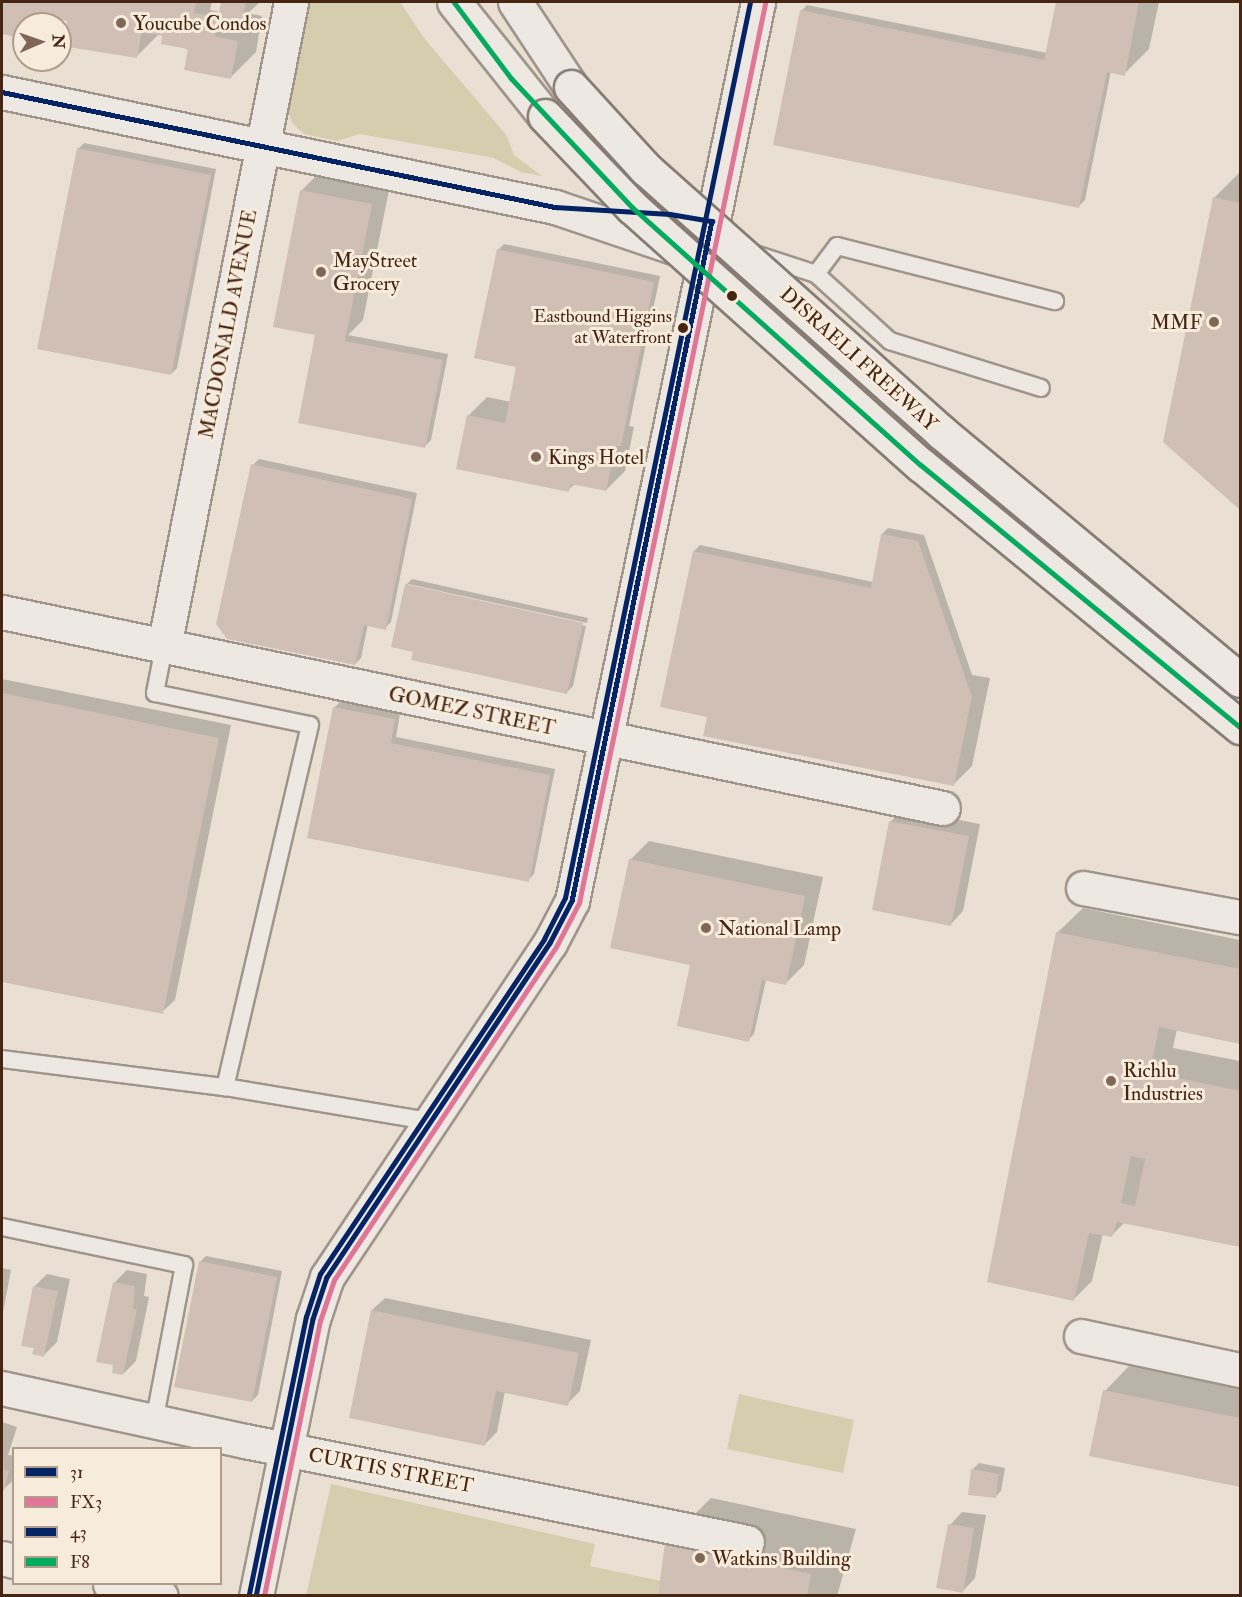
<!DOCTYPE html>
<html>
<head>
<meta charset="utf-8">
<style>
	body { margin:0 }
	#map { position:relative; width:1242px; height:1597px; overflow:hidden; background:#e9e0d3; font-family:"IM FELL Double Pica",serif }
	div>[style] { position:absolute }
	[style*='--x'] { left:calc(var(--x)*1px); top:calc(var(--y)*1px); width:calc(var(--w)*1px); rotate:calc(var(--a)*1deg) }
	.green>* { inset:0; background:#d4ceaf }
	.shadow>* { inset:0; background:#0003 }
	.building>* { inset:0; background:#d0bfb5 }
	.roads { filter:drop-shadow(2px 0 #9f958b) drop-shadow(-2px 0 #9f958b) drop-shadow(0 2px #9f958b) drop-shadow(0 -2px #9f958b) }
	.service>* { height:16px; margin:-8px; padding:0 8px; transform-origin:8px; border-radius:8px; background:#ede8e2 }
	.minor>* { height:33px; margin:-16.5px; padding:0 16.5px; transform-origin:16.5px; border-radius:16.5px; background:#ede8e2 }
	.tertiary>* { height:33px; margin:-16.5px; padding:0 16.5px; transform-origin:16.5px; border-radius:16.5px; background:#ede8e2 }
	.secondary>* { height:33px; margin:-16.5px; padding:0 16.5px; transform-origin:16.5px; border-radius:16.5px; background:#ede8e2 }
	.bridges { filter:drop-shadow(2px 0 #877c73) drop-shadow(-2px 0 #877c73) drop-shadow(0 2px #877c73) drop-shadow(0 -2px #877c73) }
	.secondary-bridge>* { height:33px; margin:-16.5px; padding:0 16.5px; transform-origin:16.5px; border-radius:16.5px; background:#ede8e2 }
	.bus-1>* { height:4.5px; margin:-2.25px; padding:0 2.25px; transform-origin:2.25px; border-radius:2.25px; background:#052465 }
	.bus-2>* { height:4.5px; margin:-2.25px; padding:0 2.25px; transform-origin:2.25px; border-radius:2.25px; background:#e17597 }
	.bus-3>* { height:4.5px; margin:-2.25px; padding:0 2.25px; transform-origin:2.25px; border-radius:2.25px; background:#052465 }
	.bus-4>* { height:4.5px; margin:-2.25px; padding:0 2.25px; transform-origin:2.25px; border-radius:2.25px; background:#04ab5e }
	.dots>* { width:16px; height:16px; translate:-50% -50%; box-sizing:border-box; border:3px solid #f7ecdc; border-radius:50% }
	span { translate:-50% -50%; white-space:nowrap; text-align:center; line-height:1.15; -webkit-text-stroke:6px #f7ecdc; paint-order:stroke }
	.bus-label { font-size:18px; color:#472513 }
	.right { translate:-100% -50%; text-align:right }
	.poi-label { font-size:20px; color:#472513 }
	.left { translate:0 -50%; text-align:left }
	.street-label { font-size:20px; color:#472513 }
	.frame { position:absolute; inset:0; border:3px solid #472513; pointer-events:none }
	.legend { position:absolute; left:12px; top:1447px; width:210px; height:138px; box-sizing:border-box; background:#f7ecdc; border:2px solid #b19c8c; margin:0; padding:8px 10px; list-style:none; font-size:18px; color:#472513 }
	.legend li { display:flex; align-items:center; gap:12px; height:30px }
	.legend b { width:30px; border:2px solid #b19c8c }
	.north { position:absolute; left:12px; top:12px; width:60px; height:60px; box-sizing:border-box; background:#f7ecdc; border:2px solid #b19c8c; border-radius:50%; rotate:88deg; font-size:16px; font-weight:700; line-height:24px; text-align:center; color:#472513 }
	.north::after { content:''; display:block; margin:auto; width:21px; height:27px; background:#806656; clip-path:polygon(50% 0,100% 100%,50% 72%,0 100%) }
</style>
</head>
<body>
<div id="map">
	<div class="green">
		<i style="clip-path:polygon(304px 2px,400px 2px,424px 38px,507px 136px,514px 155px,542px 176px,521px 172px,494px 158px,360px 134px,337px 141px,304px 134px,292px 123px,286px 102px)"></i>
		<i style="clip-path:polygon(739px 1394px,854px 1420px,843px 1473px,727px 1449px)"></i>
		<i style="clip-path:polygon(331px 1484px,595px 1544px,590px 1566px,661px 1581px,658px 1596px,306px 1596px)"></i>
	</div>
	<div class="shadow">
		<i style="clip-path:polygon(2px 2px,212px 2px,210px 10px,220px 12px,222px 2px,260px 2px,248px 13px,262px 16px,256px 52px,231px 77px,164px 35px,159px 34px,137px 56px,70px 19px,38px 19px,33px 24px,24px 24px,20px 36px,2px 33px)"></i>
		<i style="clip-path:polygon(1057px 2px,1159px 2px,1149px 49px,1124px 74px,1111px 71px,1085px 200px,1079px 206px,801px 11px,807px 5px,1047px 53px)"></i>
		<i style="clip-path:polygon(84px 143px,216px 169px,177px 368px,171px 374px,78px 149px)"></i>
		<i style="clip-path:polygon(320px 172px,390px 185px,363px 320px,348px 335px,448px 354px,431px 440px,425px 446px,316px 336px,301px 191px)"></i>
		<i style="clip-path:polygon(1239px 173px,1240px 173px,1240px 508px,1165px 442px,1214px 198px)"></i>
		<i style="clip-path:polygon(504px 244px,660px 276px,629px 426px,634px 427px,625px 471px,606px 490px,575px 484px,568px 490px,468px 416px,487px 397px,511px 402px,518px 365px,498px 250px)"></i>
		<i style="clip-path:polygon(259px 459px,417px 493px,391px 622px,385px 628px,368px 624px,361px 658px,355px 664px,253px 465px)"></i>
		<i style="clip-path:polygon(888px 528px,924px 535px,972px 675px,990px 678px,972px 766px,953px 785px,709px 715px,694px 551px,700px 545px,873px 582px,882px 534px)"></i>
		<i style="clip-path:polygon(412px 579px,588px 618px,587px 623px,408px 584px,408px 587px,586px 626px,573px 686px,567px 692px,415px 651px,406px 585px)"></i>
		<i style="clip-path:polygon(2px 679px,231px 725px,175px 1000px,162px 1012px,2px 981px)"></i>
		<i style="clip-path:polygon(340px 702px,400px 714px,396px 737px,555px 769px,534px 874px,528px 880px,334px 708px)"></i>
		<i style="clip-path:polygon(903px 809px,980px 824px,963px 911px,951px 924px,890px 822px)"></i>
		<i style="clip-path:polygon(649px 841px,823px 877px,804px 965px,785px 984px,766px 980px,754px 1034px,748px 1040px,692px 964px,630px 860px)"></i>
		<i style="clip-path:polygon(1083px 908px,1240px 940px,1240px 1042px,1177px 1029px,1173px 1048px,1240px 1061px,1240px 1245px,1125px 1222px,1112px 1235px,1103px 1233px,1092px 1281px,1073px 1300px,1058px 932px)"></i>
		<i style="clip-path:polygon(206px 1256px,282px 1271px,258px 1395px,252px 1401px,200px 1262px)"></i>
		<i style="clip-path:polygon(2px 1268px,11px 1270px,2px 1317px)"></i>
		<i style="clip-path:polygon(127px 1270px,147px 1274px,144px 1296px,149px 1297px,136px 1361px,123px 1374px,115px 1282px)"></i>
		<i style="clip-path:polygon(47px 1274px,70px 1279px,57px 1342px,44px 1355px,35px 1286px)"></i>
		<i style="clip-path:polygon(385px 1298px,591px 1340px,580px 1391px,567px 1404px,505px 1391px,497px 1432px,484px 1445px,372px 1310px)"></i>
		<i style="clip-path:polygon(1129px 1366px,1240px 1389px,1240px 1485px,1090px 1455px,1105px 1391px)"></i>
		<i style="clip-path:polygon(2px 1422px,17px 1427px,8px 1455px,14px 1456px,14px 1479px,4px 1489px)"></i>
		<i style="clip-path:polygon(979px 1463px,1005px 1468px,1001px 1491px,995px 1497px,969px 1493px,973px 1469px)"></i>
		<i style="clip-path:polygon(711px 1498px,856px 1529px,837px 1596px,660px 1596px,666px 1543px)"></i>
		<i style="clip-path:polygon(962px 1512px,986px 1515px,975px 1578px,963px 1591px,950px 1525px)"></i>
	</div>
	<div class="building">
		<i style="clip-path:polygon(2px 2px,196px 2px,194px 13px,218px 18px,214px 36px,238px 41px,231px 79px,184px 70px,188px 49px,161px 44px,162px 36px,142px 32px,137px 58px,62px 46px,67px 21px,54px 18px,53px 23px,24px 17px,21px 38px,2px 34px)"></i>
		<i style="clip-path:polygon(221px 2px,246px 2px,241px 22px,218px 18px)"></i>
		<i style="clip-path:polygon(1056px 2px,1139px 2px,1125px 76px,1107px 72px,1079px 208px,773px 145px,800px 10px,1044px 60px)"></i>
		<i style="clip-path:polygon(77px 148px,211px 175px,171px 375px,37px 349px)"></i>
		<i style="clip-path:polygon(300px 190px,372px 204px,345px 341px,443px 360px,425px 448px,298px 423px,315px 335px,273px 327px)"></i>
		<i style="clip-path:polygon(1213px 197px,1240px 203px,1240px 510px,1163px 442px)"></i>
		<i style="clip-path:polygon(497px 249px,654px 282px,621px 446px,616px 446px,606px 491px,571px 484px,569px 492px,456px 469px,467px 415px,505px 423px,516px 367px,474px 358px)"></i>
		<i style="clip-path:polygon(251px 464px,412px 499px,386px 630px,364px 625px,355px 665px,227px 639px,216px 624px)"></i>
		<i style="clip-path:polygon(881px 534px,918px 541px,972px 697px,954px 786px,703px 736px,707px 717px,660px 707px,693px 551px,871px 588px)"></i>
		<i style="clip-path:polygon(405px 584px,583px 623px,567px 694px,411px 660px,413px 652px,391px 647px)"></i>
		<i style="clip-path:polygon(2px 693px,219px 738px,163px 1014px,2px 982px)"></i>
		<i style="clip-path:polygon(333px 707px,395px 719px,391px 743px,550px 775px,529px 882px,307px 838px)"></i>
		<i style="clip-path:polygon(889px 821px,969px 836px,951px 926px,872px 910px)"></i>
		<i style="clip-path:polygon(629px 859px,805px 896px,786px 985px,762px 980px,749px 1042px,677px 1026px,690px 965px,610px 948px)"></i>
		<i style="clip-path:polygon(evenodd,1056px 932px,1240px 969px,1240px 1044px,1159px 1027px,1150px 1072px,1240px 1091px,1240px 1247px,1117px 1222px,1112px 1237px,1089px 1233px,1074px 1301px,987px 1282px,1056px 932px,1131px 1156px,1145px 1159px,1135px 1206px,1121px 1203px,1131px 1156px)"></i>
		<i style="clip-path:polygon(199px 1261px,277px 1277px,252px 1402px,174px 1387px)"></i>
		<i style="clip-path:polygon(113px 1282px,135px 1286px,133px 1309px,137px 1309px,123px 1375px,112px 1373px,113px 1365px,96px 1362px)"></i>
		<i style="clip-path:polygon(33px 1286px,58px 1291px,44px 1357px,32px 1354px,34px 1348px,21px 1346px)"></i>
		<i style="clip-path:polygon(371px 1310px,579px 1353px,568px 1406px,496px 1391px,485px 1446px,349px 1418px)"></i>
		<i style="clip-path:polygon(1103px 1390px,1240px 1418px,1240px 1487px,1089px 1456px)"></i>
		<i style="clip-path:polygon(2px 1469px,9px 1471px,4px 1491px,2px 1490px)"></i>
		<i style="clip-path:polygon(971px 1469px,999px 1474px,996px 1498px,968px 1495px)"></i>
		<i style="clip-path:polygon(948px 1524px,974px 1528px,963px 1593px,936px 1588px)"></i>
		<i style="clip-path:polygon(665px 1542px,811px 1574px,807px 1596px,658px 1596px)"></i>
	</div>
	<div class="roads">
		<div class="service">
			<i style="--x:752;--y:253;--w:67;--a:18.2"></i>
			<i style="--x:816;--y:274;--w:35;--a:-53"></i>
			<i style="--x:837;--y:246;--w:225;--a:14.2"></i>
			<i style="--x:816;--y:274;--w:100;--a:42.2"></i>
			<i style="--x:890;--y:341;--w:158;--a:17.3"></i>
			<i style="--x:164;--y:647;--w:47;--a:101.1"></i>
			<i style="--x:155;--y:693;--w:158;--a:11.7"></i>
			<i style="--x:310;--y:725;--w:372;--a:103.2"></i>
			<i style="--x:2;--y:1059;--w:225;--a:7.2"></i>
			<i style="--x:225;--y:1087;--w:207;--a:9.5"></i>
			<i style="--x:2;--y:1227;--w:186;--a:11.8"></i>
			<i style="--x:184;--y:1265;--w:160;--a:100.8"></i>
		</div>
		<div class="minor">
			<i style="--x:2;--y:612;--w:961;--a:11.77"></i>
			<i style="--x:164;--y:647;--w:657;--a:-78.86"></i>
			<i style="--x:1083;--y:888;--w:160;--a:10.5"></i>
			<i style="--x:1081;--y:1336;--w:163;--a:12.1"></i>
			<i style="--x:2;--y:1388;--w:249;--a:12.3"></i>
			<i style="--x:245;--y:1441;--w:512;--a:11.38"></i>
			<i style="--x:2;--y:1558;--w:12;--a:14"></i>
			<i style="--x:110;--y:1584;--w:52;--a:13.2"></i>
		</div>
		<div class="tertiary">
			<i style="--x:2;--y:92;--w:565;--a:11.75"></i>
			<i style="--x:555;--y:207;--w:137;--a:18.7"></i>
		</div>
		<div class="secondary">
			<i style="--x:454;--y:2;--w:146;--a:51.4"></i>
			<i style="--x:515;--y:2;--w:102;--a:56.6"></i>
			<i style="--x:256;--y:1596;--w:283;--a:-78.4"></i>
			<i style="--x:313;--y:1319;--w:44;--a:-71.6"></i>
			<i style="--x:327;--y:1277;--w:402;--a:-56.3"></i>
			<i style="--x:550;--y:943;--w:47;--a:-62.4"></i>
			<i style="--x:572;--y:901;--w:918;--a:-78.31"></i>
		</div>
	</div>
	<div class="bridges">
		<div class="secondary-bridge">
			<i style="--x:571;--y:87;--w:111;--a:47.6"></i>
			<i style="--x:646;--y:169;--w:395;--a:41.7"></i>
			<i style="--x:941;--y:432;--w:388;--a:39.7"></i>
			<i style="--x:545;--y:116;--w:126;--a:46.3"></i>
			<i style="--x:632;--y:207;--w:387;--a:41.8"></i>
			<i style="--x:921;--y:465;--w:413;--a:39.4"></i>
		</div>
	</div>
	<div class="bus-1">
		<i style="--x:2;--y:92;--w:565;--a:11.75"></i>
		<i style="--x:555;--y:207;--w:115;--a:3.5"></i>
		<i style="--x:670;--y:214;--w:43;--a:9.5"></i>
		<i style="--x:712;--y:221;--w:694;--a:101.63"></i>
		<i style="--x:572;--y:901;--w:47;--a:117.6"></i>
		<i style="--x:550;--y:943;--w:402;--a:123.7"></i>
		<i style="--x:327;--y:1277;--w:44;--a:108.4"></i>
		<i style="--x:313;--y:1319;--w:283;--a:101.6"></i>
	</div>
	<div class="bus-2">
		<i style="--x:264;--y:1596;--w:281;--a:-78.5"></i>
		<i style="--x:320;--y:1321;--w:43;--a:-71.1"></i>
		<i style="--x:334;--y:1280;--w:400;--a:-56.3"></i>
		<i style="--x:556;--y:947;--w:50;--a:-62.4"></i>
		<i style="--x:579;--y:903;--w:918;--a:-78.31"></i>
	</div>
	<div class="bus-3">
		<i style="--x:249;--y:1594;--w:283;--a:-78.4"></i>
		<i style="--x:306;--y:1317;--w:45;--a:-72"></i>
		<i style="--x:320;--y:1274;--w:403;--a:-56.2"></i>
		<i style="--x:544;--y:939;--w:46;--a:-62.9"></i>
		<i style="--x:565;--y:898;--w:915;--a:-78.33"></i>
	</div>
	<div class="bus-4">
		<i style="--x:454;--y:2;--w:95;--a:53.1"></i>
		<i style="--x:511;--y:78;--w:177;--a:46.8"></i>
		<i style="--x:632;--y:207;--w:387;--a:41.8"></i>
		<i style="--x:921;--y:465;--w:413;--a:39.4"></i>
	</div>
	<div class="dots">
		<i style="left:121px;top:23px;background:#806656"></i>
		<i style="left:321px;top:272px;background:#806656"></i>
		<i style="left:732px;top:296px;background:#472513"></i>
		<i style="left:1214px;top:322px;background:#806656"></i>
		<i style="left:683px;top:328px;background:#472513"></i>
		<i style="left:536px;top:457px;background:#806656"></i>
		<i style="left:706px;top:928px;background:#806656"></i>
		<i style="left:1111px;top:1081px;background:#806656"></i>
		<i style="left:700px;top:1558px;background:#806656"></i>
	</div>
	<div class="bus-label">
		<span class="right" style="left:672px;top:328px">Eastbound Higgins<br>at Waterfront</span>
	</div>
	<div class="poi-label">
		<span class="left" style="left:133px;top:23px">Youcube Condos</span>
		<span class="left" style="left:333px;top:272px">MayStreet<br>Grocery</span>
		<span class="right" style="left:1202px;top:322px">MMF</span>
		<span class="left" style="left:548px;top:457px">Kings Hotel</span>
		<span class="left" style="left:718px;top:928px">National Lamp</span>
		<span class="left" style="left:1123px;top:1082px">Richlu<br>Industries</span>
		<span class="left" style="left:712px;top:1558px">Watkins Building</span>
	</div>
	<div class="street-label">
		<span style="left:228px;top:324px;rotate:-79deg">MACDONALD AVENUE</span>
		<span style="left:859px;top:359px;rotate:42deg">DISRAELI FREEWAY</span>
		<span style="left:472px;top:711px;rotate:12deg">GOMEZ STREET</span>
		<span style="left:391px;top:1470px;rotate:11deg">CURTIS STREET</span>
	</div>
	<div class="frame"></div>
	<ul class="legend">
	<li><b style="height:8px;background:#052465"></b>31</li>
	<li><b style="height:8px;background:#e17597"></b>FX3</li>
	<li><b style="height:8px;background:#052465"></b>43</li>
	<li><b style="height:8px;background:#04ab5e"></b>F8</li>
	</ul>
	<div class="north">N</div>
</div>
</body>
</html>
